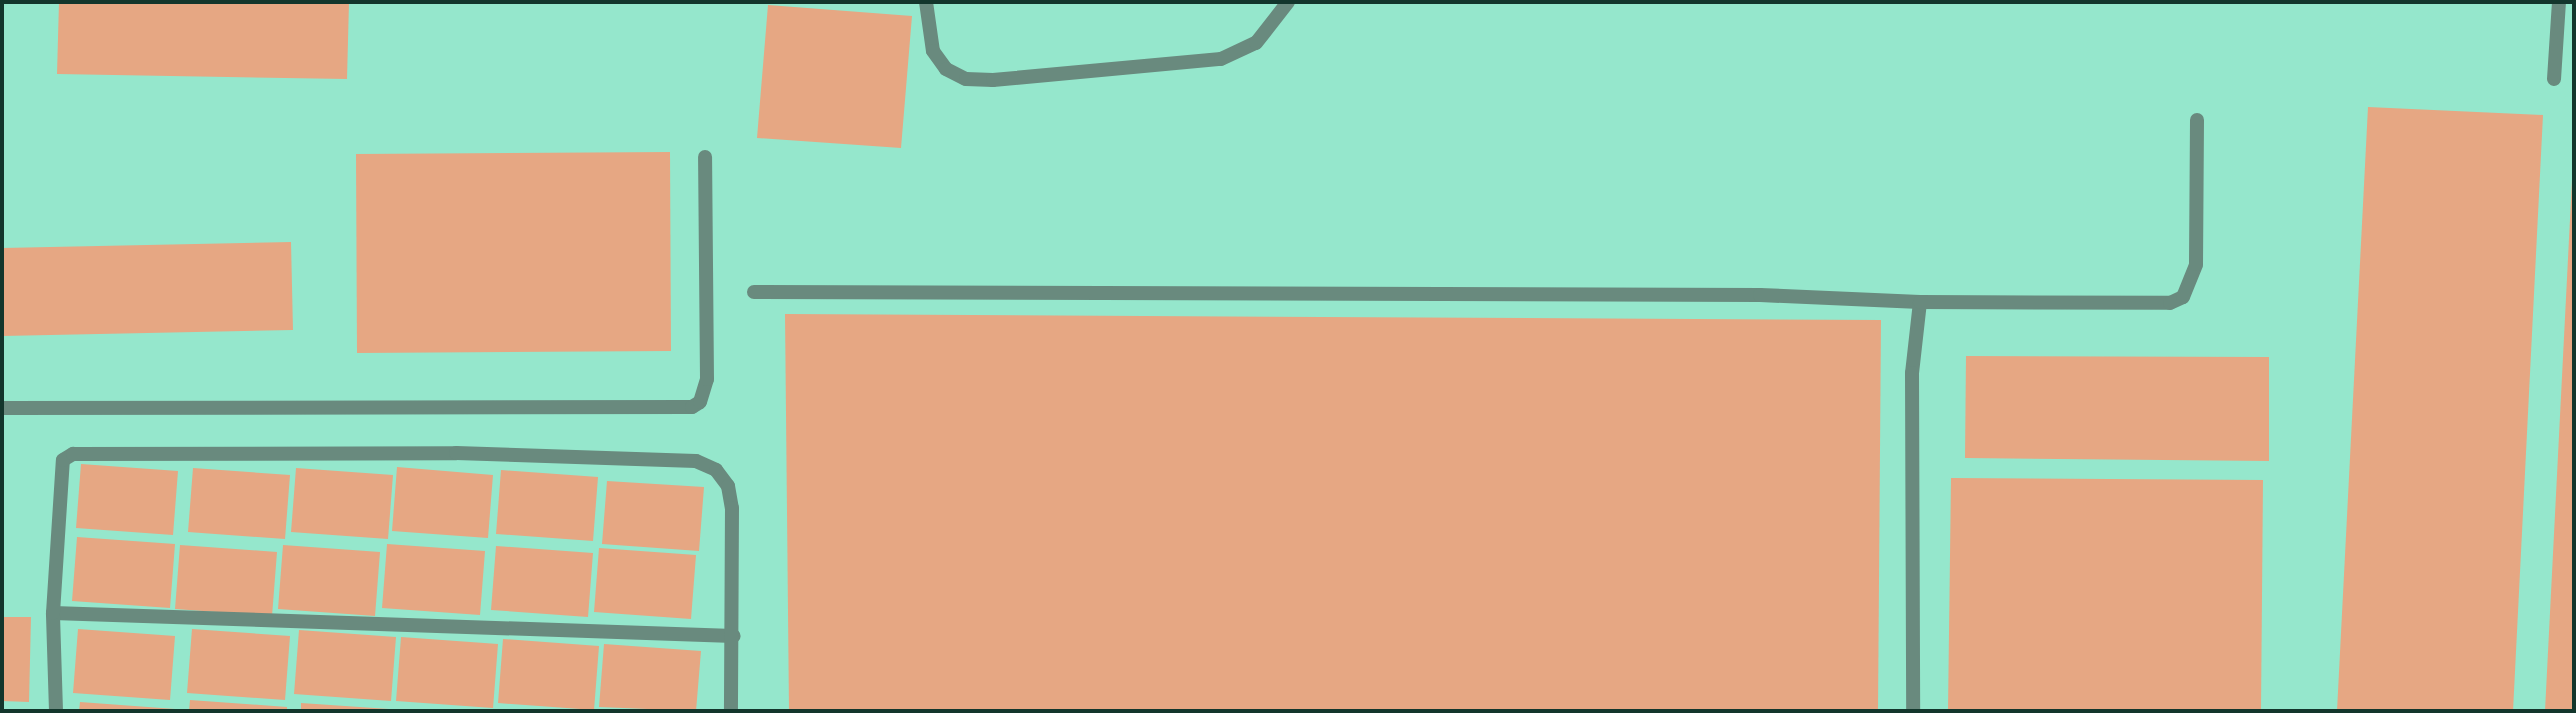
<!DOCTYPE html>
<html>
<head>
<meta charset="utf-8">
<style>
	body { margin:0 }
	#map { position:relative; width:2576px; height:713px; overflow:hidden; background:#95e7cc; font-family:"IBM Plex Sans",sans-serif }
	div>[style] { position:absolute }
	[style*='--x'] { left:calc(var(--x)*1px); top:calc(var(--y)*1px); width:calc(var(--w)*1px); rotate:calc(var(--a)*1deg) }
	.building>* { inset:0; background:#e6a783 }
	.service>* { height:14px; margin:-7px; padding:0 7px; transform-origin:7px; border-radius:7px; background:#698a7e }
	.minor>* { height:14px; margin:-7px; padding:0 7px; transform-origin:7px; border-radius:7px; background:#698a7e }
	span { translate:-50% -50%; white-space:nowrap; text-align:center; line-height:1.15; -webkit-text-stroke:7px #a2f4d9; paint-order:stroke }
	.frame { position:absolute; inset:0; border:4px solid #13362c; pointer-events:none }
</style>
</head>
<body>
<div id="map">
	<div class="building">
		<i style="clip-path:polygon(59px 2px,349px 2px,347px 79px,57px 74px)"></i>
		<i style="clip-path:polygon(768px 5px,912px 16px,901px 148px,757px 138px)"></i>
		<i style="clip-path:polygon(2368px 107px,2543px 115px,2513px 711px,2337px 711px)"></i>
		<i style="clip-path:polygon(670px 152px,671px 351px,357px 353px,356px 154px)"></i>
		<i style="clip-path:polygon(2572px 180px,2574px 711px,2545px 711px)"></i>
		<i style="clip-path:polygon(291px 242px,293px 330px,2px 336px,2px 248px)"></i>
		<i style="clip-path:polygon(785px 314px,1881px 320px,1878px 711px,789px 711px)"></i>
		<i style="clip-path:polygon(1966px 356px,2269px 357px,2269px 461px,1965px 458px)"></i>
		<i style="clip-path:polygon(81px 464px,178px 471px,173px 535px,76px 528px)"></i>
		<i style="clip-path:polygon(397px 467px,493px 475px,488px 538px,392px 531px)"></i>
		<i style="clip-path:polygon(193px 468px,290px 475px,285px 539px,188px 532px)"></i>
		<i style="clip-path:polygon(296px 468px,393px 475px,388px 539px,291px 532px)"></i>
		<i style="clip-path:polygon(501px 470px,598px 477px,593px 541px,496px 534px)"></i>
		<i style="clip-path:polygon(1951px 478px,2263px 480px,2261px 711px,1948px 711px)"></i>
		<i style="clip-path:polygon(607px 481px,704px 487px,699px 551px,602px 544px)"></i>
		<i style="clip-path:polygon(77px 537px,175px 544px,170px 608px,72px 601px)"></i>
		<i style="clip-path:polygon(387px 544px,485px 551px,480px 615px,382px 608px)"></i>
		<i style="clip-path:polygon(180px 545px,277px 552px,272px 616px,175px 609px)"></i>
		<i style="clip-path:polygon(283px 545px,380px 552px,375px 616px,278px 609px)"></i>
		<i style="clip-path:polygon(496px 546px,593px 553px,588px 617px,491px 610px)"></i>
		<i style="clip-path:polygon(599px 548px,696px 555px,691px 619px,594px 612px)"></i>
		<i style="clip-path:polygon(2px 617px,31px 617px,29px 702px,2px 701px)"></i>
		<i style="clip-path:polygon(78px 629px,175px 636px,170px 700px,73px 693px)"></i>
		<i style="clip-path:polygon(192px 629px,290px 636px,285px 700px,187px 693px)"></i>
		<i style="clip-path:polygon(299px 630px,396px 637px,391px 701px,294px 694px)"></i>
		<i style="clip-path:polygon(401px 637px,498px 644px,493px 708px,396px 701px)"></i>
		<i style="clip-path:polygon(503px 639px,599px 646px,594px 710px,498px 703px)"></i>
		<i style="clip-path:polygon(604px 644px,701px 651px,696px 711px,599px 707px)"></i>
		<i style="clip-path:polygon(190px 700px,287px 707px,287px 711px,189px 711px)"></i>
		<i style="clip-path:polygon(80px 702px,175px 709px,175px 711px,79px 711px)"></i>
		<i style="clip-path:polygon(301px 703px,389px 709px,388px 711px,301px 711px)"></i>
	</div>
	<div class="service">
		<i style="--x:926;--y:2;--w:49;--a:81.9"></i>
		<i style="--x:933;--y:51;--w:22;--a:54"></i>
		<i style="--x:946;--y:69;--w:22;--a:27"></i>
		<i style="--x:966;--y:79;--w:27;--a:2"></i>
		<i style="--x:993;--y:80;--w:229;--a:-5.3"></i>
		<i style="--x:1221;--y:59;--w:38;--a:-25"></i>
		<i style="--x:1256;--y:43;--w:52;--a:-52"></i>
		<i style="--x:2554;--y:79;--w:77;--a:-86.3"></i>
		<i style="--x:754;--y:292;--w:1006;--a:0.17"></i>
		<i style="--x:1760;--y:295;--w:160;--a:2.5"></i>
		<i style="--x:1920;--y:302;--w:71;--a:96.4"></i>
		<i style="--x:1912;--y:373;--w:338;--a:89.8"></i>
		<i style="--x:1920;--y:302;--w:250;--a:0.2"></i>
		<i style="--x:2170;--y:303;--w:14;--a:-25"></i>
		<i style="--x:2183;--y:297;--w:35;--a:-68"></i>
		<i style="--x:2196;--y:264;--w:144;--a:-89.6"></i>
		<i style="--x:2;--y:408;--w:690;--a:-0.08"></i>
		<i style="--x:692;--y:407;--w:9;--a:-32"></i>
		<i style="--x:700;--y:402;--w:24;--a:-73"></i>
		<i style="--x:707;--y:379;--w:222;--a:-90.5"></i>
	</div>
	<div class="minor">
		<i style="--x:53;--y:613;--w:681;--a:1.93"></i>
		<i style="--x:56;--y:711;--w:98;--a:-91.8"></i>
		<i style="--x:53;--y:613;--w:153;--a:-86.3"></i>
		<i style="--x:63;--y:460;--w:12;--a:-31"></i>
		<i style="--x:73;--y:454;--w:383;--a:-0.1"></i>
		<i style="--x:456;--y:453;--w:240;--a:1.9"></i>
		<i style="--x:696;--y:461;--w:22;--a:24"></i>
		<i style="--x:716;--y:470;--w:20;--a:53"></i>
		<i style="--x:728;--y:486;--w:22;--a:80"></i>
		<i style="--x:732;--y:508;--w:203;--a:90.3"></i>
	</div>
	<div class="frame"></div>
</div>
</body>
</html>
